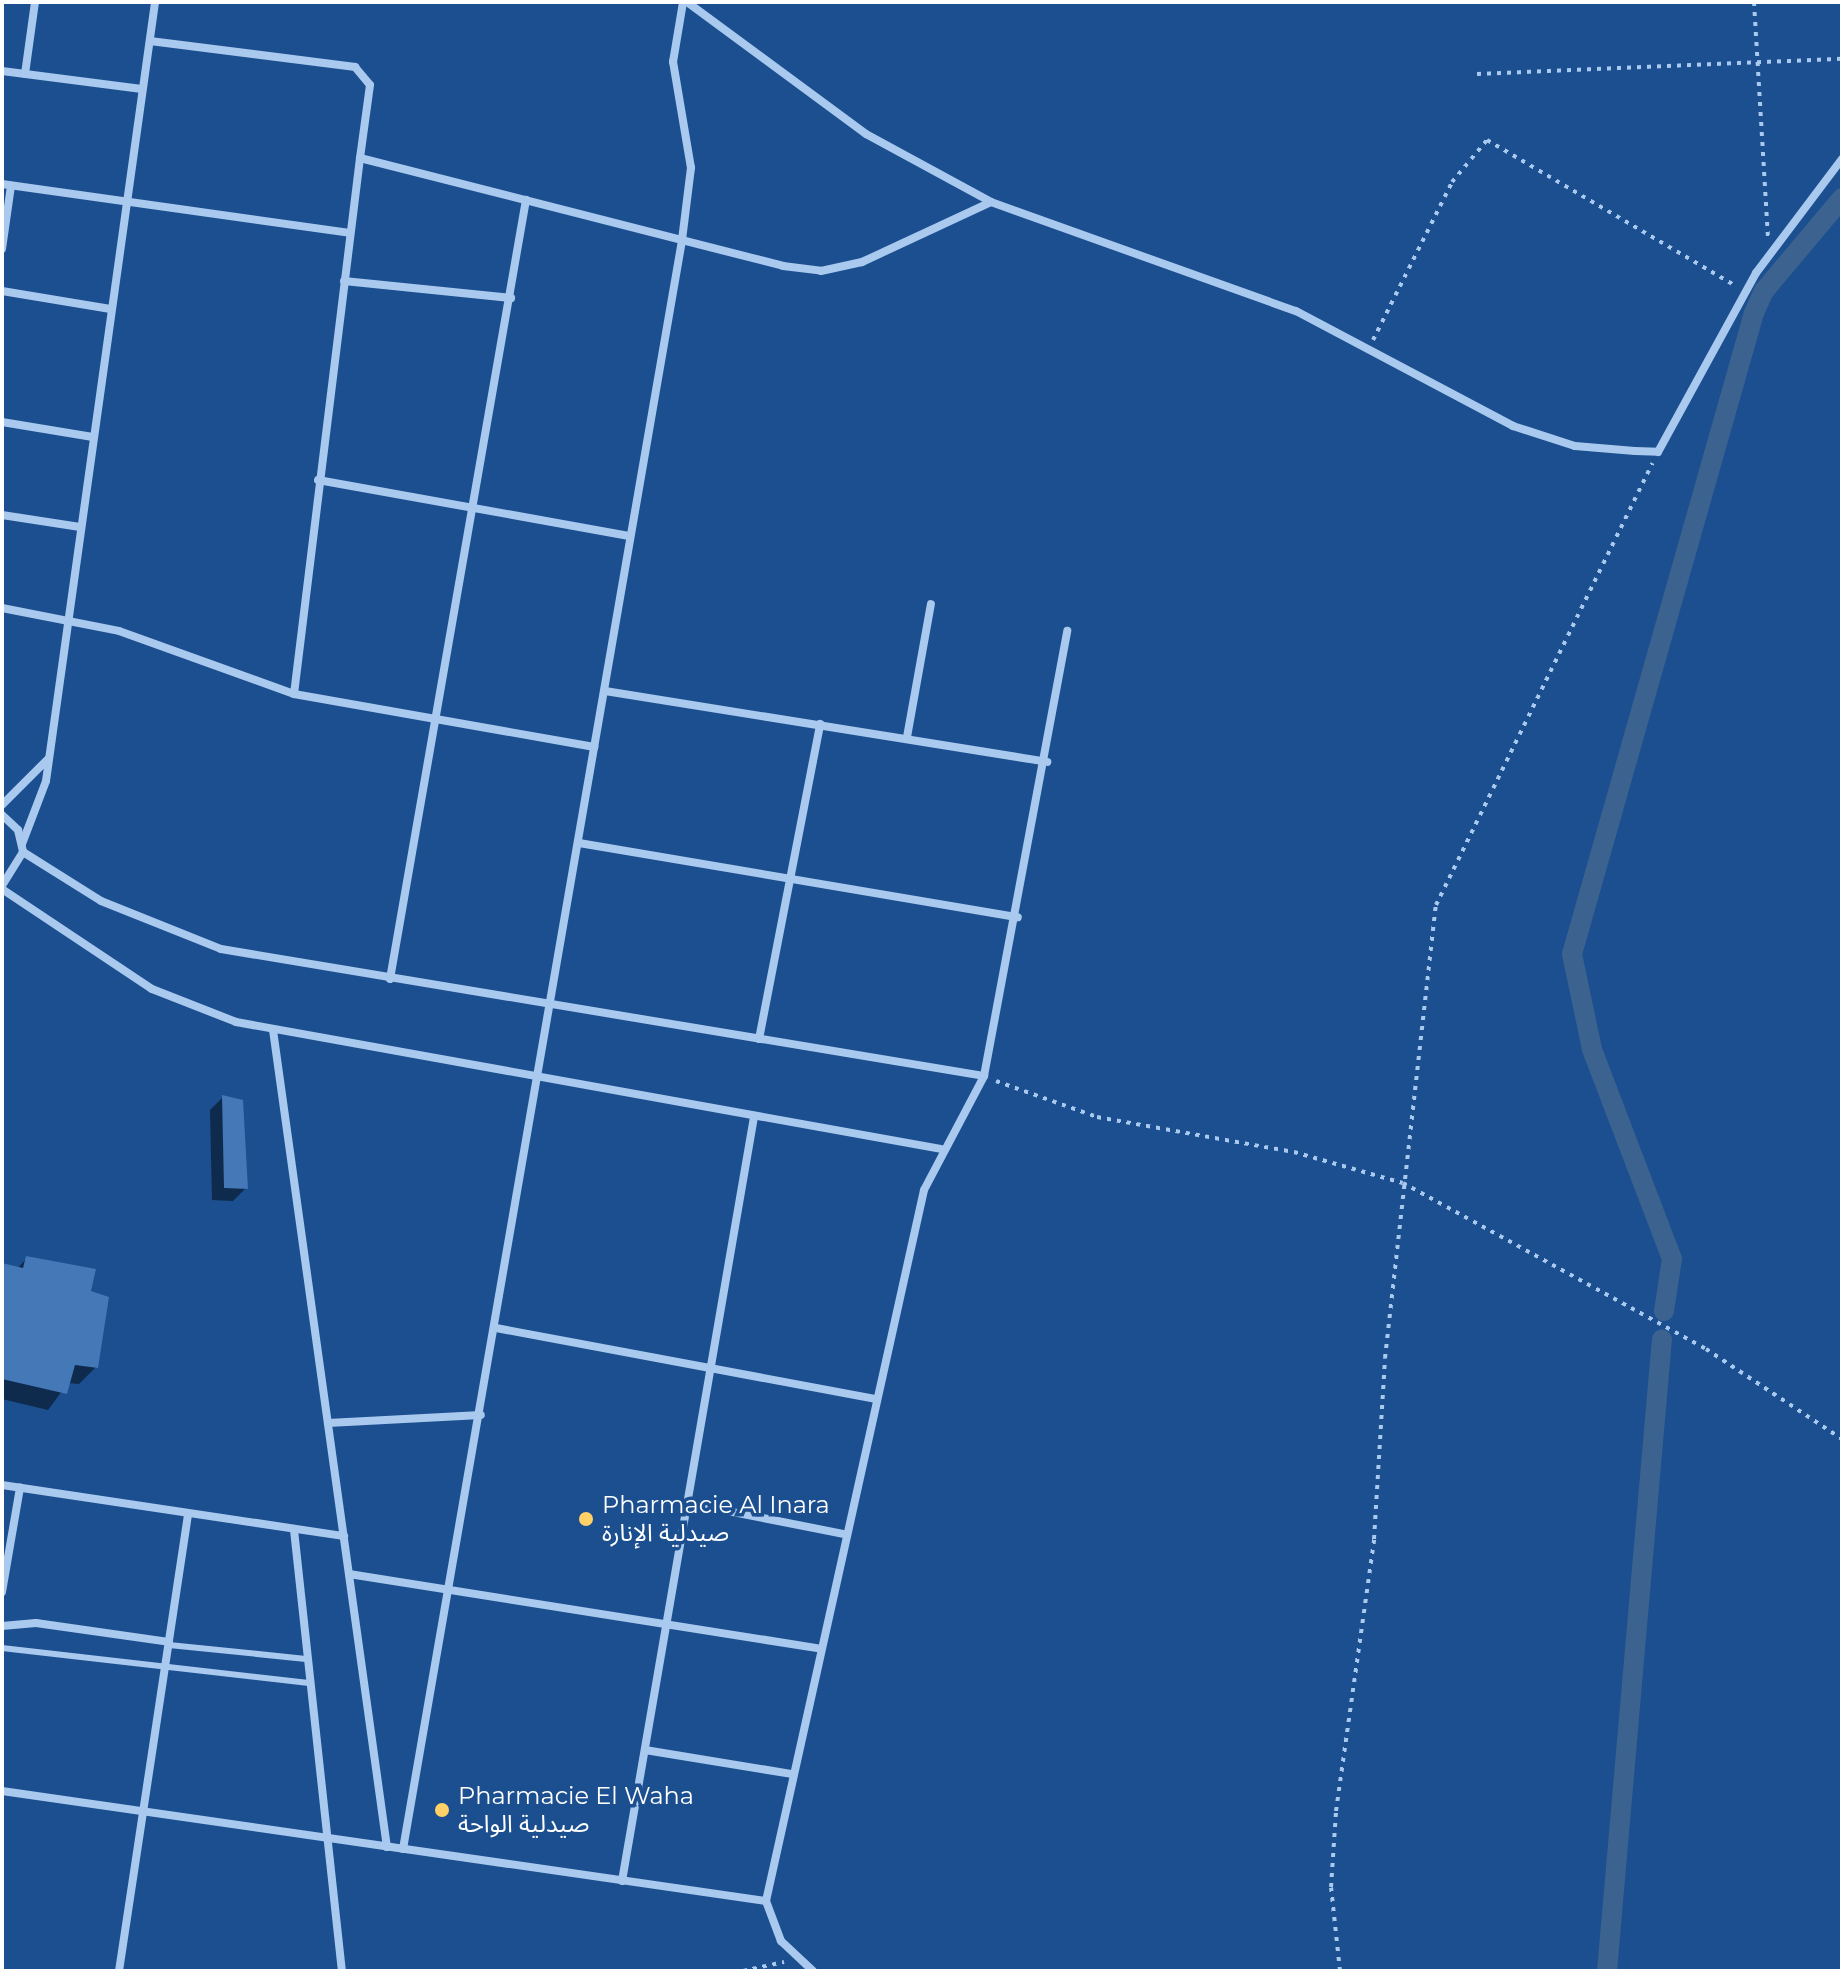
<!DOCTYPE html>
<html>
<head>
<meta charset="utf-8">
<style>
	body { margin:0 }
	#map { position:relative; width:1844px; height:1973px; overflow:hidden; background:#1b4f8f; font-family:Montserrat,"Noto Sans Arabic",sans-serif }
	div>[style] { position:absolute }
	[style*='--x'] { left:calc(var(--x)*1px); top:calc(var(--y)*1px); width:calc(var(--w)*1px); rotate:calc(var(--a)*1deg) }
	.shadow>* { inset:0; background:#0007 }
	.canal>* { height:20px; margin:-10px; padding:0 10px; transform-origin:10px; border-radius:10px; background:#3c6290 }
	.building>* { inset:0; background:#4478b7 }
	.path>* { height:4px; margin-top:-2px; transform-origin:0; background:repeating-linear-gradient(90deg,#a9c9ee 0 4px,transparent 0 10px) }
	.service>* { height:6px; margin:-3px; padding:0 3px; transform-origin:3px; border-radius:3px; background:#a9c9ee }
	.minor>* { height:8px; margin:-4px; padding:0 4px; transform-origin:4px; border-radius:4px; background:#a9c9ee }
	.dots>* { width:22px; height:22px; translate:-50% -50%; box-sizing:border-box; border:4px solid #1b4f8f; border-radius:50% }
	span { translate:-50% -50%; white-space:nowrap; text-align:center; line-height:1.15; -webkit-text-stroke:7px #1b4f8f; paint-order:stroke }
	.poi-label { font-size:24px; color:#fff }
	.left { translate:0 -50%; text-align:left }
	.frame { position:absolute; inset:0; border:4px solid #fff; pointer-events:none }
</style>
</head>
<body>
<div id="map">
	<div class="shadow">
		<i style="clip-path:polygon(223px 1097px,246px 1188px,233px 1201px,212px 1200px,210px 1110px)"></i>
		<i style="clip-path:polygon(27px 1258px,89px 1293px,96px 1367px,79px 1384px,68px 1383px,48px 1410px,2px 1399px,2px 1265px,17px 1269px)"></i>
	</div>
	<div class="canal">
		<i style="--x:1664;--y:1311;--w:53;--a:-81.3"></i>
		<i style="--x:1672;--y:1259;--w:225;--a:-110.9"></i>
		<i style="--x:1592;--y:1049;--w:97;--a:-101.9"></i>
		<i style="--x:1572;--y:954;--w:666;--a:-74.15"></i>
		<i style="--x:1754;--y:313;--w:24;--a:-66"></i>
		<i style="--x:1764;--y:291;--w:121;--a:-50"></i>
		<i style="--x:1607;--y:1971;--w:634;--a:-85.03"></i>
	</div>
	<div class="building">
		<i style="clip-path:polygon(222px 1095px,243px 1100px,248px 1189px,224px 1188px)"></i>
		<i style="clip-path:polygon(26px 1256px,96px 1269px,91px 1291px,109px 1297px,98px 1368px,75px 1365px,67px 1394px,2px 1379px,2px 1263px,23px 1268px)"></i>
	</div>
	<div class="path">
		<i style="--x:1754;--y:2;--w:235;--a:86.6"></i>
		<i style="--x:1477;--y:74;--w:365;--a:-2.4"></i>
		<i style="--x:1373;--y:340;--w:177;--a:-63.4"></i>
		<i style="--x:1452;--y:182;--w:55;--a:-50.2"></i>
		<i style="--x:1487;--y:140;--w:286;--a:30.4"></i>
		<i style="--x:996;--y:1081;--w:107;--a:19.6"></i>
		<i style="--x:1097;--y:1117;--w:200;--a:10.1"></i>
		<i style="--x:1294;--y:1152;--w:113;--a:15.9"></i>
		<i style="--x:1403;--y:1183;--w:345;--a:28.7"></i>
		<i style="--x:1706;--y:1349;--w:163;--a:33.5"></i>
		<i style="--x:743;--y:1971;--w:42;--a:-12.4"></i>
		<i style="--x:1340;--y:1971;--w:84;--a:-96.1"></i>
		<i style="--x:1331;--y:1887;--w:76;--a:-86.2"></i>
		<i style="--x:1336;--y:1811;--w:275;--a:-82"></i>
		<i style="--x:1374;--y:1539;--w:181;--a:-86.5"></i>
		<i style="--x:1385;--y:1358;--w:456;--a:-83.6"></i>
		<i style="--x:1436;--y:905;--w:492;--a:-63.9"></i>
	</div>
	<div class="service">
		<i style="--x:169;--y:1645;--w:140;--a:5.8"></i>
		<i style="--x:2;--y:1648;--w:311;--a:6.5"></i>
	</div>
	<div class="minor">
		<i style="--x:687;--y:2;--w:222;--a:36.4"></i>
		<i style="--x:866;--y:134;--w:142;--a:28.5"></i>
		<i style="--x:150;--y:41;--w:207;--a:7.2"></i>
		<i style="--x:355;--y:67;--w:23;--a:50"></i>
		<i style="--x:370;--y:85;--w:74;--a:97.8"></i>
		<i style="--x:360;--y:158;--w:437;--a:14.3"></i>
		<i style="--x:783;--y:266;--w:38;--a:7"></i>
		<i style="--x:821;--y:271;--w:42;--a:-12.4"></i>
		<i style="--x:862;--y:262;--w:142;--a:-24.9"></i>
		<i style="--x:991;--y:202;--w:324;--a:19.7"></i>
		<i style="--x:1296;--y:311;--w:246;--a:27.9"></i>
		<i style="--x:1513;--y:426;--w:65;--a:17.9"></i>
		<i style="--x:1575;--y:446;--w:60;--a:4.8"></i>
		<i style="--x:1635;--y:451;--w:23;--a:2"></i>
		<i style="--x:1658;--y:452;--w:204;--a:-61.3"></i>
		<i style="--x:1756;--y:273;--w:143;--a:-53"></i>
		<i style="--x:2;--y:71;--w:141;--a:7.3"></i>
		<i style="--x:25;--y:74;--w:73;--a:-82.1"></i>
		<i style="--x:360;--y:158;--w:540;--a:97.02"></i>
		<i style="--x:294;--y:694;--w:305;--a:10"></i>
		<i style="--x:2;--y:184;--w:351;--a:8"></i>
		<i style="--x:2;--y:249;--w:64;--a:-81.9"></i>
		<i style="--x:344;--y:281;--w:168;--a:5.8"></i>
		<i style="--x:2;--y:291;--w:110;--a:9.4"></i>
		<i style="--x:2;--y:422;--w:92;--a:9.4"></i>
		<i style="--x:318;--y:480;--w:316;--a:10.2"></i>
		<i style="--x:2;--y:515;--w:79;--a:8.7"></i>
		<i style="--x:2;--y:608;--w:119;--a:11.1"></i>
		<i style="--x:119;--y:631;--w:186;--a:19.8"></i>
		<i style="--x:605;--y:691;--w:448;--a:9.1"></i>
		<i style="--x:907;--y:737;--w:135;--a:-79.8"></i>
		<i style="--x:2;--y:805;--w:64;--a:-45"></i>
		<i style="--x:2;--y:815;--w:22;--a:43"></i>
		<i style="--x:18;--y:830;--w:23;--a:77"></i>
		<i style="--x:23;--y:852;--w:39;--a:122"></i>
		<i style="--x:579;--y:843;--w:445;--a:9.6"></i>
		<i style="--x:22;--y:844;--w:67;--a:-69.1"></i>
		<i style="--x:46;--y:781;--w:787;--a:-82.03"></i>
		<i style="--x:23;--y:852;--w:92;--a:32.1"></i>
		<i style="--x:101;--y:901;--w:129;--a:21.8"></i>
		<i style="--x:221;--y:949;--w:773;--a:9.45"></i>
		<i style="--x:2;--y:889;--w:180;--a:33.7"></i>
		<i style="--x:152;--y:989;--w:90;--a:21.4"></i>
		<i style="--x:236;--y:1022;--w:716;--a:10.21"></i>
		<i style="--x:390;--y:979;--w:791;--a:-80.1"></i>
		<i style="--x:273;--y:1030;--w:825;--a:82.06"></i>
		<i style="--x:759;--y:1039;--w:321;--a:-79"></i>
		<i style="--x:496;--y:1328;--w:387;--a:10.6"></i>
		<i style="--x:328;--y:1423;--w:153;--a:-3"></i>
		<i style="--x:2;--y:1485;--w:346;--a:8.5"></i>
		<i style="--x:687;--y:1503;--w:159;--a:11.2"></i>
		<i style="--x:294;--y:1530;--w:444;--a:83.8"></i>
		<i style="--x:349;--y:1574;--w:474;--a:9"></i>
		<i style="--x:2;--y:1592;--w:106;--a:-80.2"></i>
		<i style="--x:2;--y:1626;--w:34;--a:-5"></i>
		<i style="--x:36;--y:1623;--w:134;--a:8.1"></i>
		<i style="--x:645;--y:1750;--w:148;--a:9.3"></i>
		<i style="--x:2;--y:1791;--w:772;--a:8.19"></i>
		<i style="--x:403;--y:1849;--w:1633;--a:-80.16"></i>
		<i style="--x:682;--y:240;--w:73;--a:-82.9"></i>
		<i style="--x:691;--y:168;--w:108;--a:-99.6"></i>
		<i style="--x:673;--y:62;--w:61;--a:-80.5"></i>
		<i style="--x:622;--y:1881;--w:775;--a:-80.2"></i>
		<i style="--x:119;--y:1971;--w:462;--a:-81.4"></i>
		<i style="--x:813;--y:1971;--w:44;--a:-136.8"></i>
		<i style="--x:781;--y:1941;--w:43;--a:-110.6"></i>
		<i style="--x:766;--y:1901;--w:728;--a:-77.47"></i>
		<i style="--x:924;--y:1190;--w:129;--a:-62.2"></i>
		<i style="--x:984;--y:1076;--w:453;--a:-79.4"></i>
	</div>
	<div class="dots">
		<i style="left:586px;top:1519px;background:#ffd166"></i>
		<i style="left:442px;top:1810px;background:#ffd166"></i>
	</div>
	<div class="poi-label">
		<span class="left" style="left:602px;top:1519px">Pharmacie Al Inara<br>صيدلية الإنارة</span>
		<span class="left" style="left:458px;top:1810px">Pharmacie El Waha<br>صيدلية الواحة</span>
	</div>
	<div class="frame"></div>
</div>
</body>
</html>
